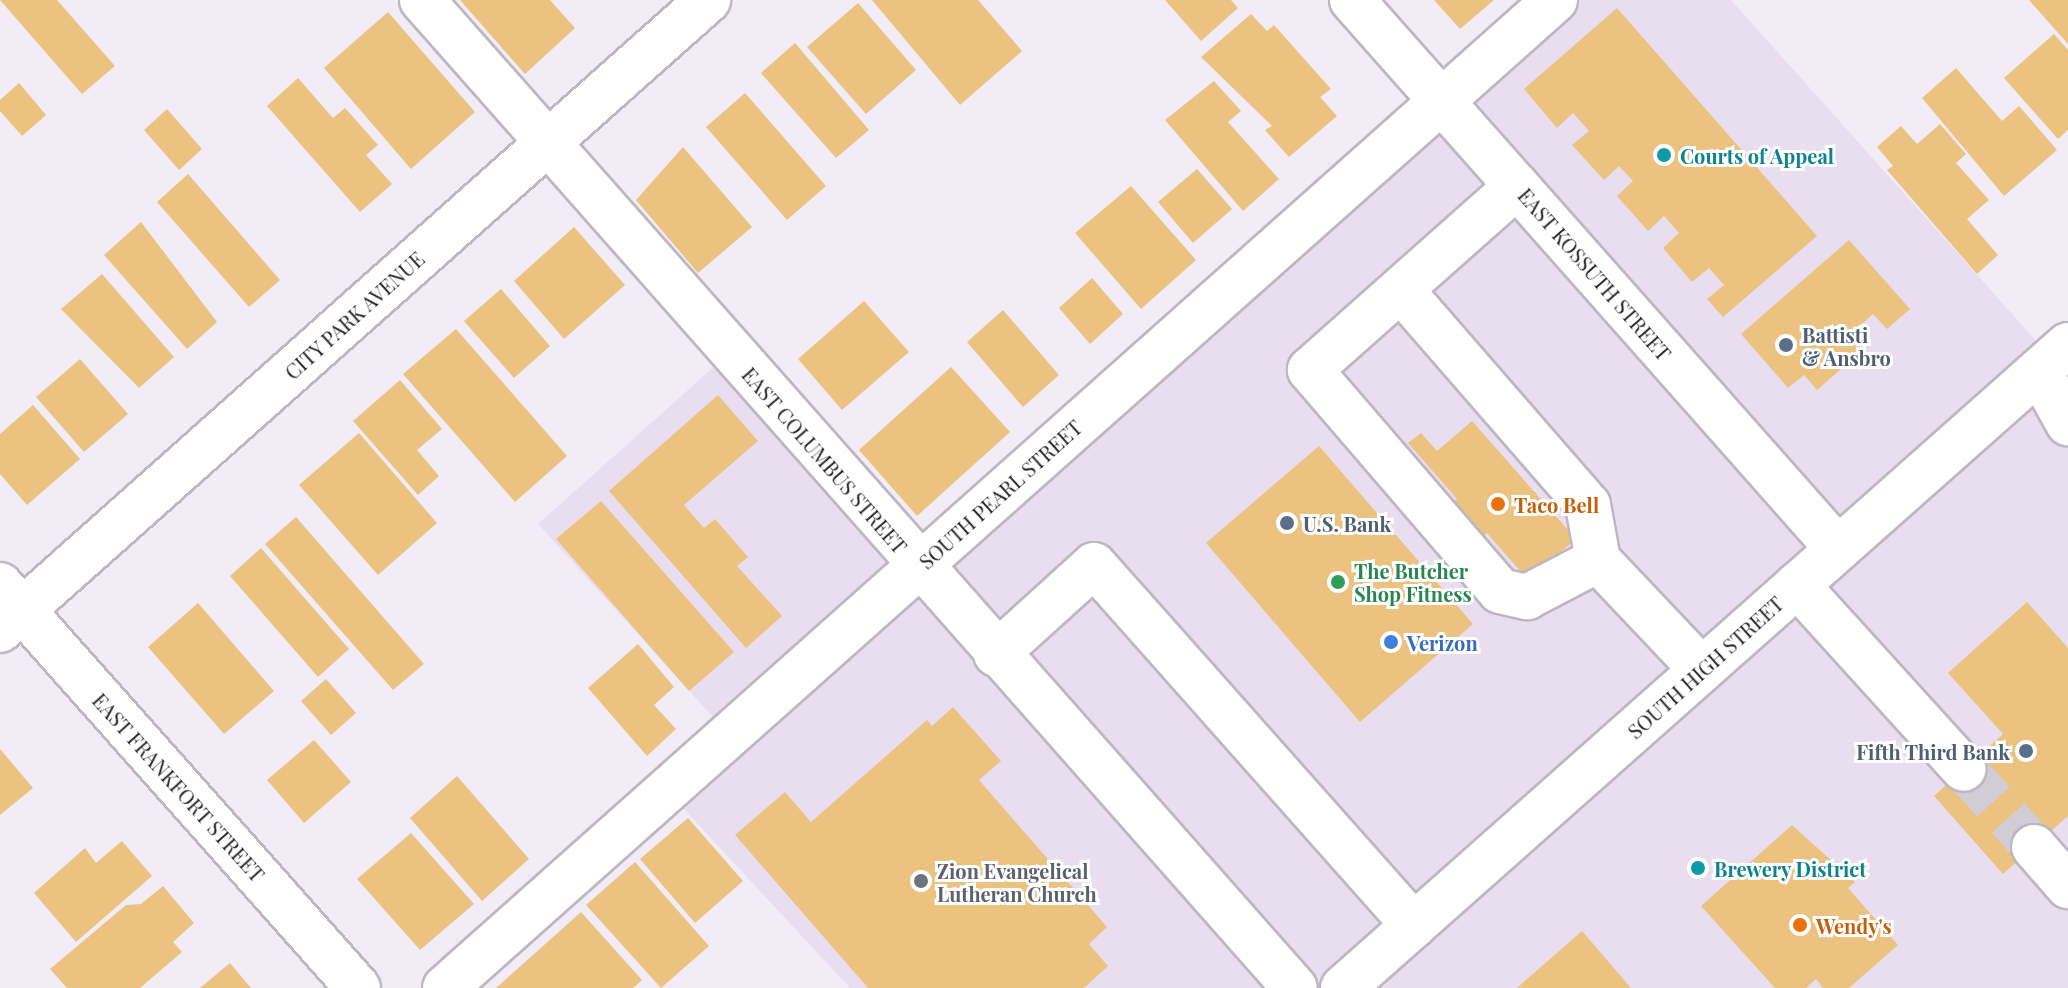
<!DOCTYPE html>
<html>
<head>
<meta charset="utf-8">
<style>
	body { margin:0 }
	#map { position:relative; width:2068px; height:988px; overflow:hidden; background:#f2ecf7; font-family:"Playfair Display",serif }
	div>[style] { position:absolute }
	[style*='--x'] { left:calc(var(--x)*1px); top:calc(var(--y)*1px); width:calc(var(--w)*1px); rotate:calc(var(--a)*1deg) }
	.built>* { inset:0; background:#e8deef }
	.building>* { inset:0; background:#ebc280 }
	.minor-tunnel>* { height:44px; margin-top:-22px; transform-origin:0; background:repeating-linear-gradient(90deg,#d2ccd6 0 44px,transparent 0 66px) }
	.roads { filter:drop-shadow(2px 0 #bdb7c1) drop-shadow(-2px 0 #bdb7c1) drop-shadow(0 2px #bdb7c1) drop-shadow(0 -2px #bdb7c1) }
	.minor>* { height:44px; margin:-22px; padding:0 22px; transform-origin:22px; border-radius:22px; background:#fff }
	.major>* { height:44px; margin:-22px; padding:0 22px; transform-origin:22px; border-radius:22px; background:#fff }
	.dots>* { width:22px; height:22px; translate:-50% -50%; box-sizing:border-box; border:4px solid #fff; border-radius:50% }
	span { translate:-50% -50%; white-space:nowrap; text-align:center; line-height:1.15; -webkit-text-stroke:6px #fff; paint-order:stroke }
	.culture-label { font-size:20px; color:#0d838f; font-weight:700 }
	.left { translate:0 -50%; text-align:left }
	.street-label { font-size:20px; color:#1b191c }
	.service-label { font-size:20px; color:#4e5e75; font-weight:700 }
	.right { translate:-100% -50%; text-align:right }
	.food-label { font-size:20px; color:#c56008; font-weight:700 }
	.leisure-label { font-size:20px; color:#27864d; font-weight:700 }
	.shop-label { font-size:20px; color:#366cbe; font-weight:700 }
	.worship-label { font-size:20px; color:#5b616d; font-weight:700 }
</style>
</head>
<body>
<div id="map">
	<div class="built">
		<i style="clip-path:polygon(1567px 0,1731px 0,2055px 362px,2068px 352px,2068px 988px,850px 988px,670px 794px,732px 738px,538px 524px,725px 357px,926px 567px)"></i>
	</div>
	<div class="building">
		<i style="clip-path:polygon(0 0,57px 0,115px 66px,82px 94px)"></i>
		<i style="clip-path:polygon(460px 0,550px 0,575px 28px,525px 74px)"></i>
		<i style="clip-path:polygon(872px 0,978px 0,1022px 51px,960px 105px)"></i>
		<i style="clip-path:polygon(1165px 0,1231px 0,1238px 8px,1201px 41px)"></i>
		<i style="clip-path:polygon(1434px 0,1494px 0,1460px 29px)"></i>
		<i style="clip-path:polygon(2029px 0,2068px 0,2068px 44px)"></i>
		<i style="clip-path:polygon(858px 3px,916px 70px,866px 114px,807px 47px)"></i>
		<i style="clip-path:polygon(1617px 8px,1817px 236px,1723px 317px,1707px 299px,1724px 285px,1709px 268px,1692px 282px,1663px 248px,1679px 233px,1664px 216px,1648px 231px,1617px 196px,1633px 181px,1619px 166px,1604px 180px,1572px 145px,1589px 131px,1573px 113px,1557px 128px,1524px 89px)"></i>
		<i style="clip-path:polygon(388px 12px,475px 112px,411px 169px,324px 68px)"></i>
		<i style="clip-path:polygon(1251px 14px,1267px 31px,1274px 25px,1331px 89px,1320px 97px,1337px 116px,1289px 157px,1265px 130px,1272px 126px,1201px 57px)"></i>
		<i style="clip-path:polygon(2054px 34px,2068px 50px,2068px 130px,2058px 139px,2004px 78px)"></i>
		<i style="clip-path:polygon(795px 43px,869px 130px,836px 158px,761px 73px)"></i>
		<i style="clip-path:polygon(1956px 68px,2002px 121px,2019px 106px,2057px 150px,2004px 196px,1922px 98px)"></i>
		<i style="clip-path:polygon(298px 78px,333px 118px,345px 108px,378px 145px,366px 155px,392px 184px,360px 212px,267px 106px)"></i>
		<i style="clip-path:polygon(1214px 81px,1241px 111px,1228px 122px,1279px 179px,1243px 211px,1165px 120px)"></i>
		<i style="clip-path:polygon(19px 83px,46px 115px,22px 136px,0 111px,0 100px)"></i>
		<i style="clip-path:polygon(745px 93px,826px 186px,787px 220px,706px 127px)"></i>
		<i style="clip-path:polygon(167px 109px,202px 149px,179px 170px,144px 130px)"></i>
		<i style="clip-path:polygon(1940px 124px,1966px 154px,1956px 163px,1989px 200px,1967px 219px,1998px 255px,1977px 274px,1887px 170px,1893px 166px,1877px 147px,1901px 126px,1917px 144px)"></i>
		<i style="clip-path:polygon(683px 147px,752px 227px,698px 273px,636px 200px)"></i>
		<i style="clip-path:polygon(1197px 169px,1232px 209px,1193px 243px,1158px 202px)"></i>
		<i style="clip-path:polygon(188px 174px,280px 280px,249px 307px,157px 202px)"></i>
		<i style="clip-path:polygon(1131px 186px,1196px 260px,1141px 309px,1075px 233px)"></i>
		<i style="clip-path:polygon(141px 222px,217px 322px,187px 349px,104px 255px)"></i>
		<i style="clip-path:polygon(574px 227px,625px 285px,564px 339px,514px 281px)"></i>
		<i style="clip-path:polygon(1849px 240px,1910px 309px,1887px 329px,1873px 314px,1849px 335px,1863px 350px,1817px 390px,1804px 375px,1788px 388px,1741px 334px)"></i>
		<i style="clip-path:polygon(102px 274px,174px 357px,139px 388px,61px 309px)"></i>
		<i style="clip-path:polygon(1092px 278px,1123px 314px,1090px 344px,1059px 308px)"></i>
		<i style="clip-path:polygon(501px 289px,550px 346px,514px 378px,464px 321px)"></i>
		<i style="clip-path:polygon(864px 301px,909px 352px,842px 410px,798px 359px)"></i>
		<i style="clip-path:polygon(1003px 310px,1059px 375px,1023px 407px,967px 342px)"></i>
		<i style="clip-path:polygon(456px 329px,567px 456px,515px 502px,403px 374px)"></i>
		<i style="clip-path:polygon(80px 359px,128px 414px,84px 452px,36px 397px)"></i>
		<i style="clip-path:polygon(951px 367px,1010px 432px,917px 516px,859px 450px)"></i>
		<i style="clip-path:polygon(400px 380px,442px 429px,417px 450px,439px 476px,418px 495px,353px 421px)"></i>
		<i style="clip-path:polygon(718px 395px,758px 441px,684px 505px,704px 528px,715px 519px,748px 557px,737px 566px,782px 616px,746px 648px,609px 491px)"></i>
		<i style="clip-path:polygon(33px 405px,80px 459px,27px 505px,0 474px,0 434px)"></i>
		<i style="clip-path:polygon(1472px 421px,1576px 539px,1528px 580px,1487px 533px,1476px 543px,1446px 509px,1457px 499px,1408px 443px,1421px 433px,1437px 451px)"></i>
		<i style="clip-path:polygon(359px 433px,437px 523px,378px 575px,299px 485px)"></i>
		<i style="clip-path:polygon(1319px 446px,1473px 624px,1360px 722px,1206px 543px)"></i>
		<i style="clip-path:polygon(601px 501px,734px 652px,689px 691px,556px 539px)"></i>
		<i style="clip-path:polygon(296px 517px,424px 664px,393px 690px,265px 544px)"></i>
		<i style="clip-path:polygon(261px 548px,349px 649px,318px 677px,230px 576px)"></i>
		<i style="clip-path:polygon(2027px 602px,2068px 648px,2068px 816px,2003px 874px,1934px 796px,2003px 734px,1948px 673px)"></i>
		<i style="clip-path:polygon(198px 603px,274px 691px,224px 734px,148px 647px)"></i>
		<i style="clip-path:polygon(638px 644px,674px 687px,654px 705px,676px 729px,647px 756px,588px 688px)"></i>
		<i style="clip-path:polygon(326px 679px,356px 713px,331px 735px,301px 701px)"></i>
		<i style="clip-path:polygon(953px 707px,1001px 761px,979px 780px,1107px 927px,1089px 944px,1108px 966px,1084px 988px,868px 988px,735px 835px,785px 792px,811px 822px,927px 720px,932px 726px)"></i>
		<i style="clip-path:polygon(314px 740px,351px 782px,304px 823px,267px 780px)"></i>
		<i style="clip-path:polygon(0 749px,33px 788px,0 815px)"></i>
		<i style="clip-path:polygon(457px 776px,529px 859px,482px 901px,410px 818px)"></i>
		<i style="clip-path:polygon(688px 818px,743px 881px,695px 923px,640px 859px)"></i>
		<i style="clip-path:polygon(1792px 825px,1855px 882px,1848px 888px,1898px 945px,1849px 988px,1823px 988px,1816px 979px,1806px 988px,1775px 988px,1701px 906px)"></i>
		<i style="clip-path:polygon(411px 833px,474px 904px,420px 950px,357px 879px)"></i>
		<i style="clip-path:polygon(122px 841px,152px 876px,76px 942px,34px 893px,85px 848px,96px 863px)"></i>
		<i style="clip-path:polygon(635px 862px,709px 946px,661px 988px,586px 905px)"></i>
		<i style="clip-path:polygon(163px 886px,194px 923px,173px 942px,182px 952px,140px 988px,67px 988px,50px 969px,126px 905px,141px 904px)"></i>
		<i style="clip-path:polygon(581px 912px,642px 980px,633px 988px,496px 988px)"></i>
		<i style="clip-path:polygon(1582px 931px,1631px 988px,1517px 988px)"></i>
		<i style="clip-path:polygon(230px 963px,251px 988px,200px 988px)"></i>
	</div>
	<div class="minor-tunnel">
		<i style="--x:1964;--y:769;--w:105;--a:48.1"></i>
	</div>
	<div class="roads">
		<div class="minor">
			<i style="--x:422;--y:0;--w:1318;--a:48.54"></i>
			<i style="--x:1352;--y:0;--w:733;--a:48.48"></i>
			<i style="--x:1517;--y:186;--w:277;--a:138.4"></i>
			<i style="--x:1310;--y:370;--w:291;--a:49.3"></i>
			<i style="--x:1500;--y:591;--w:28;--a:13"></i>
			<i style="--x:1527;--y:597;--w:80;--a:-27.5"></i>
			<i style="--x:1401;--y:290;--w:285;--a:49"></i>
			<i style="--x:1588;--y:505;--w:56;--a:79.7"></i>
			<i style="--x:1598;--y:560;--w:151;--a:46.6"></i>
			<i style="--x:2039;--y:371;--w:60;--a:60.9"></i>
			<i style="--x:0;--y:585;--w:539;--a:48.38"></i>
			<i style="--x:1797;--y:585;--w:248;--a:47.8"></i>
			<i style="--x:0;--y:630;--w:948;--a:-41.66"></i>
			<i style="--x:996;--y:654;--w:132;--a:-42.2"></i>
			<i style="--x:1094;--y:565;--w:482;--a:48.4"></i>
			<i style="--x:2034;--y:847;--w:52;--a:48.9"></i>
			<i style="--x:445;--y:988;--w:1486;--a:-41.67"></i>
		</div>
		<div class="major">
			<i style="--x:1343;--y:988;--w:969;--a:-41.57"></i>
		</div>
	</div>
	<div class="dots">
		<i style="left:1664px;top:155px;background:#0f9aa8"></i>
		<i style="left:1786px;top:345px;background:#5c6f8a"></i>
		<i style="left:1498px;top:504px;background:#e8710a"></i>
		<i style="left:1287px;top:523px;background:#5c6f8a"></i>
		<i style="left:1338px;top:582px;background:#2e9e5b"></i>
		<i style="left:1391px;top:642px;background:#3f7fe0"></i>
		<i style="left:2026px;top:751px;background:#5c6f8a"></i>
		<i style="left:1698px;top:868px;background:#0f9aa8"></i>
		<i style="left:921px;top:881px;background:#6b7280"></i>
		<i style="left:1800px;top:925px;background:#e8710a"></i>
	</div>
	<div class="culture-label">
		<span class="left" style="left:1680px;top:155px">Courts of Appeal</span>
		<span class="left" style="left:1714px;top:868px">Brewery District</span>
	</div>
	<div class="street-label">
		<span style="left:1595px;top:274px;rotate:49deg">EAST KOSSUTH STREET</span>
		<span style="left:354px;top:315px;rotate:-42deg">CITY PARK AVENUE</span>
		<span style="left:825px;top:460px;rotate:49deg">EAST COLUMBUS STREET</span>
		<span style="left:1000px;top:494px;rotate:-42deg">SOUTH PEARL STREET</span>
		<span style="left:1705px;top:667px;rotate:-42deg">SOUTH HIGH STREET</span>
		<span style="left:179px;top:787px;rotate:48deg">EAST FRANKFORT STREET</span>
	</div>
	<div class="service-label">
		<span class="left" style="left:1802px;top:346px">Battisti<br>&amp; Ansbro</span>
		<span class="left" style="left:1303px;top:523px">U.S. Bank</span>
		<span class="right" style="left:2010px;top:751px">Fifth Third Bank</span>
	</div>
	<div class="food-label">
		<span class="left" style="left:1514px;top:504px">Taco Bell</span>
		<span class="left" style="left:1816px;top:925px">Wendy's</span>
	</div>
	<div class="leisure-label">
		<span class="left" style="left:1354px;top:582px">The Butcher<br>Shop Fitness</span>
	</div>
	<div class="shop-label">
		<span class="left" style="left:1407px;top:642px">Verizon</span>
	</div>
	<div class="worship-label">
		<span class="left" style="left:937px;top:882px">Zion Evangelical<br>Lutheran Church</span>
	</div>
</div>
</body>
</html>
